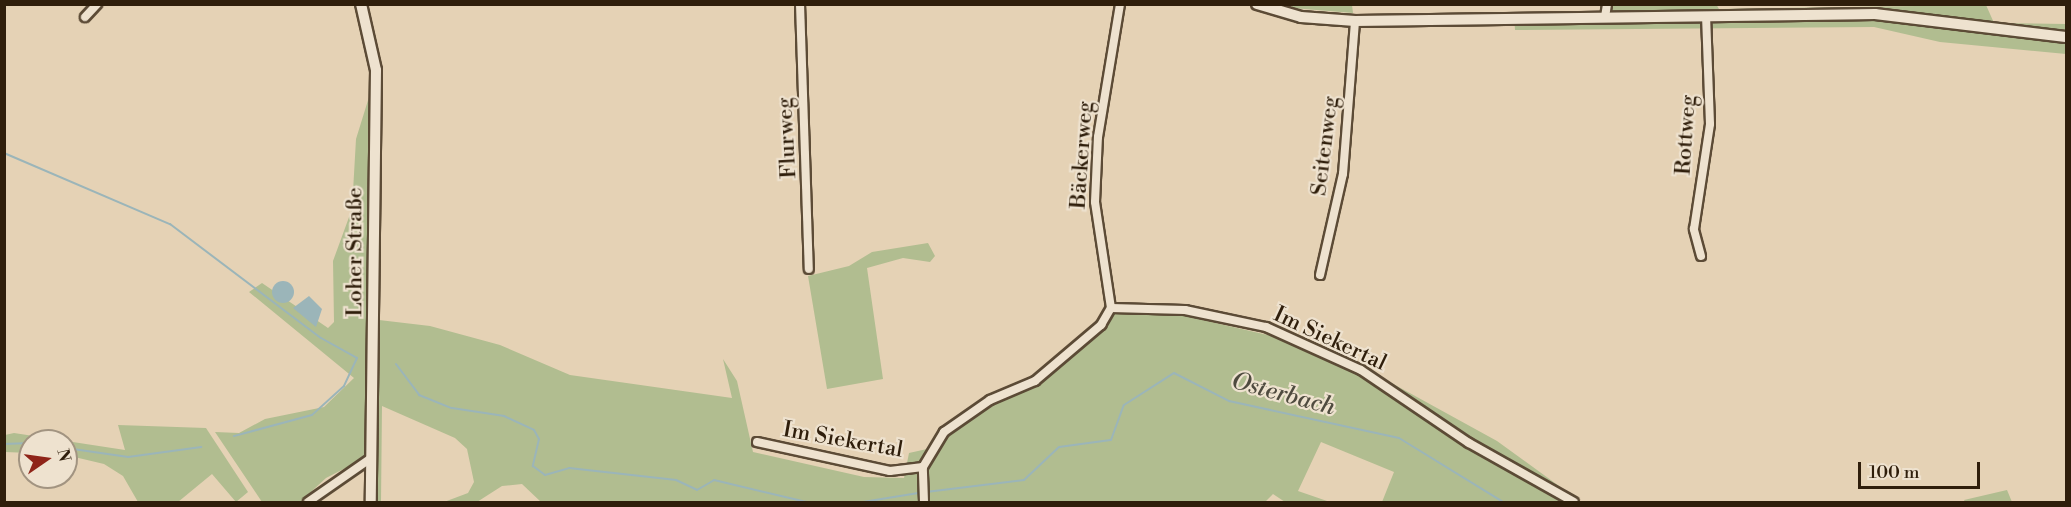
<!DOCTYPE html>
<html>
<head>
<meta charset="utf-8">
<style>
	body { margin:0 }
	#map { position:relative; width:2071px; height:507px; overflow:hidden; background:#e5d2b5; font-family:"Libre Bodoni",serif }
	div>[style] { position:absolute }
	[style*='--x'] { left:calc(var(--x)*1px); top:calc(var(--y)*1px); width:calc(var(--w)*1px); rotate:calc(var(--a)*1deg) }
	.green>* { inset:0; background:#b1bd90 }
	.water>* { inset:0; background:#9bb5b9 }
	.round { border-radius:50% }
	.stream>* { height:2px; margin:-1px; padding:0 1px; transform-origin:1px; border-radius:1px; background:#9bb5b9 }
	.roads { filter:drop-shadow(2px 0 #5c4b36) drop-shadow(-2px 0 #5c4b36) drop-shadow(0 2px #5c4b36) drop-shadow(0 -2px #5c4b36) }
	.minor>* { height:8px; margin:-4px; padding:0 4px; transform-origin:4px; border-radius:4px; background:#eee2cf }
	.tertiary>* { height:10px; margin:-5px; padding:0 5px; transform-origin:5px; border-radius:5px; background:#eee2cf }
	span { translate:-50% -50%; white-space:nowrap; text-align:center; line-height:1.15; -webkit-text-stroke:4.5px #eee2cf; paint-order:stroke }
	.street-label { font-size:22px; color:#2f1e0b }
	.water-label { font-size:24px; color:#4f4b3f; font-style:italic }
	.frame { position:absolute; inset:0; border:6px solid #2f1e0b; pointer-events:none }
	.north { position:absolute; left:18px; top:429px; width:60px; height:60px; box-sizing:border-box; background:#eee2cf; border:2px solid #a29481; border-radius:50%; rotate:77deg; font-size:16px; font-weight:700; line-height:24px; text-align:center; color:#2f1e0b }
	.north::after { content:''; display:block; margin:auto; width:21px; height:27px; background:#8f2418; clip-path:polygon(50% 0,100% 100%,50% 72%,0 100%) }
	.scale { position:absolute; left:1858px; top:462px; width:122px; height:27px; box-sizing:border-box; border:3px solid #2f1e0b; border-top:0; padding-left:8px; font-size:18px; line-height:21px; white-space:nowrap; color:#2f1e0b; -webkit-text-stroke:4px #eee2cf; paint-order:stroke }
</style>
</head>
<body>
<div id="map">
	<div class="green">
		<i style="clip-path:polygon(1612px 4px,1716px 4px,1719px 9px,1986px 5px,1994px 23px,2066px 24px,2066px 54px,1940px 42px,1874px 27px,1515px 30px,1514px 15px,1607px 14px)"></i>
		<i style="clip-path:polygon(1291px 5px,1352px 5px,1353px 13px,1292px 8px)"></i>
		<i style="clip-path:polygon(378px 68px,379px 320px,430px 326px,500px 345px,570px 375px,732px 398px,723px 359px,737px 381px,753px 452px,864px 477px,904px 478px,909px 453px,927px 449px,944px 425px,985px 401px,1036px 380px,1104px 318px,1105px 308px,1181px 315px,1298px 342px,1365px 378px,1366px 369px,1497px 441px,1581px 502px,1382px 502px,1394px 472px,1321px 442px,1298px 491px,1330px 502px,1285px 502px,1273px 494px,1265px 502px,541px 502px,522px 484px,502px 486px,477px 502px,444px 502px,468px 493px,474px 482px,467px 449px,455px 438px,382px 406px,381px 502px,367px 502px,367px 457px,326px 478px,300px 502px,262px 502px,215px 432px,239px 433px,265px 419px,324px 407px,354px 378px,249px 292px,262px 283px,328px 328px,334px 322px,333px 261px,352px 209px,356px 139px)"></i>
		<i style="clip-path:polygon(928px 243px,935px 256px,930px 262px,903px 258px,867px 268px,883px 379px,827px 389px,808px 276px,849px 266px,872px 252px)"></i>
		<i style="clip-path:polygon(118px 425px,206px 428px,248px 492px,236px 502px,212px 474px,178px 502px,138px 502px,123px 476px,104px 464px,66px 455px,66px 441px,30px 441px,30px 453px,5px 452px,5px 435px,14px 433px,125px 450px)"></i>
		<i style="clip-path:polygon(2007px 490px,2012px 502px,1965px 502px,1964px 500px)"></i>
	</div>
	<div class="water">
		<i class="round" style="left:272px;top:281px;width:22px;height:22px"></i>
		<i style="clip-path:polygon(309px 296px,322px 309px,316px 327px,293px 308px)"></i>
	</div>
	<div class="stream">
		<i style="--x:4;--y:153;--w:181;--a:23.2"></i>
		<i style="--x:170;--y:224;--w:189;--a:37.1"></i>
		<i style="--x:321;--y:338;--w:41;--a:29.1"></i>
		<i style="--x:357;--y:358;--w:31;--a:115"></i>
		<i style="--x:344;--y:386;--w:43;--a:137.8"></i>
		<i style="--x:312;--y:415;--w:81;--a:164.9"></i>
		<i style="--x:396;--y:364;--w:39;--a:53"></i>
		<i style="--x:419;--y:395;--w:35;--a:22"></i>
		<i style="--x:452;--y:408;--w:53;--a:8.7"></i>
		<i style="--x:504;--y:416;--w:33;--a:25"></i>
		<i style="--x:534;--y:430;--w:10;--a:61"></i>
		<i style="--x:539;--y:439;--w:28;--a:103"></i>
		<i style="--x:533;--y:466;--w:15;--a:37"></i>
		<i style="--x:545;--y:475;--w:25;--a:-16"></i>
		<i style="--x:569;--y:468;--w:108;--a:6.4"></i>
		<i style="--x:676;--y:480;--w:23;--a:25"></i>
		<i style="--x:697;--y:490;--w:20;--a:-30"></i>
		<i style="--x:714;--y:480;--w:95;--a:13.4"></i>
		<i style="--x:4;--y:444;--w:26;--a:-2"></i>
		<i style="--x:66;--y:448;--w:63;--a:8.3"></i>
		<i style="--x:128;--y:457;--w:74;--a:-7.8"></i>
		<i style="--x:926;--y:492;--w:99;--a:-7"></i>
		<i style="--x:1024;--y:480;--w:48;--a:-43.3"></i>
		<i style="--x:1059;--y:447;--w:52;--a:-7.7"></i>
		<i style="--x:1111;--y:440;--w:37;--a:-70"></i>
		<i style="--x:1124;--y:405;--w:59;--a:-32.6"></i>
		<i style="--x:1174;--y:373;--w:62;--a:27"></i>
		<i style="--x:1229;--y:401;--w:174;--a:12.3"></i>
		<i style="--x:1399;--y:438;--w:122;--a:31.6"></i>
		<i style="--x:863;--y:502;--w:56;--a:-9.3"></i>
		<i style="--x:919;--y:502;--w:9;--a:-77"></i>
	</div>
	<div class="roads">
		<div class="minor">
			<i style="--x:800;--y:4;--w:265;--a:88.1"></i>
			<i style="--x:85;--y:17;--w:18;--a:-47"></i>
			<i style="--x:1605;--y:17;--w:13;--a:-81"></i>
			<i style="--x:1701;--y:256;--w:28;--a:-105"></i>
			<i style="--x:1694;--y:229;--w:106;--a:-81.3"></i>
			<i style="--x:1710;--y:124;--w:108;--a:-92.1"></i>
			<i style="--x:1320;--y:275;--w:104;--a:-77.2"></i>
			<i style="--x:1343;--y:174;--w:153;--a:-85.5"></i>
			<i style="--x:1111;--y:308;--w:74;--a:1.5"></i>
			<i style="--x:1185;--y:310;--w:83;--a:11.9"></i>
			<i style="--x:1266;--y:327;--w:104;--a:24.4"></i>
			<i style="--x:1361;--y:370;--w:130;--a:34.1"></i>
			<i style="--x:1469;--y:443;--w:120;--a:29.3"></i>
			<i style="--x:1111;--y:308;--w:107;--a:-98.6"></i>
			<i style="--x:1095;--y:202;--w:65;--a:-87.4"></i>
			<i style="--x:1098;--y:137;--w:135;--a:-80.6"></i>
			<i style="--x:757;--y:442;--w:136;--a:12.3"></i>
			<i style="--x:890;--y:471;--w:33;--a:-7"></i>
			<i style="--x:308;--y:502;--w:77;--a:-34.9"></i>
			<i style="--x:924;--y:502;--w:35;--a:-92"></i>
			<i style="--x:923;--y:467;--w:41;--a:-59"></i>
			<i style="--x:944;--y:432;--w:56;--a:-34.8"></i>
			<i style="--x:990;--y:400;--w:49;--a:-22.9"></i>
			<i style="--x:1035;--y:381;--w:87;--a:-40.3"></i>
			<i style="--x:1101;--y:325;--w:20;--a:-60"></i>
		</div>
		<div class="tertiary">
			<i style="--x:361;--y:4;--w:68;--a:77.2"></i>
			<i style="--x:376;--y:70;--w:432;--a:90.7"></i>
			<i style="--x:1257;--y:4;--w:46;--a:16.5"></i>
			<i style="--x:1301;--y:17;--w:54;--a:4.2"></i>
			<i style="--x:1355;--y:21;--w:520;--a:-0.77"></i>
			<i style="--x:1875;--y:14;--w:192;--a:6.9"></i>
		</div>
	</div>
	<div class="street-label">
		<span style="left:1686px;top:135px;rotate:-86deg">Rottweg</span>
		<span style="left:787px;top:138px;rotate:-93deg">Flurweg</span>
		<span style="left:1325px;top:146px;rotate:-83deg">Seitenweg</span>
		<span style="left:1082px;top:155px;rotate:-86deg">Bäckerweg</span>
		<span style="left:355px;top:252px;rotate:-90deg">Loher Straße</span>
		<span style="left:1330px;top:339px;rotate:25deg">Im Siekertal</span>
		<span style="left:843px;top:440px;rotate:10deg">Im Siekertal</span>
	</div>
	<div class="water-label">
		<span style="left:1283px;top:395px;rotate:15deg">Osterbach</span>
	</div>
	<div class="frame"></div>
	<div class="north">N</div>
	<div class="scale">100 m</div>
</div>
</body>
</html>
